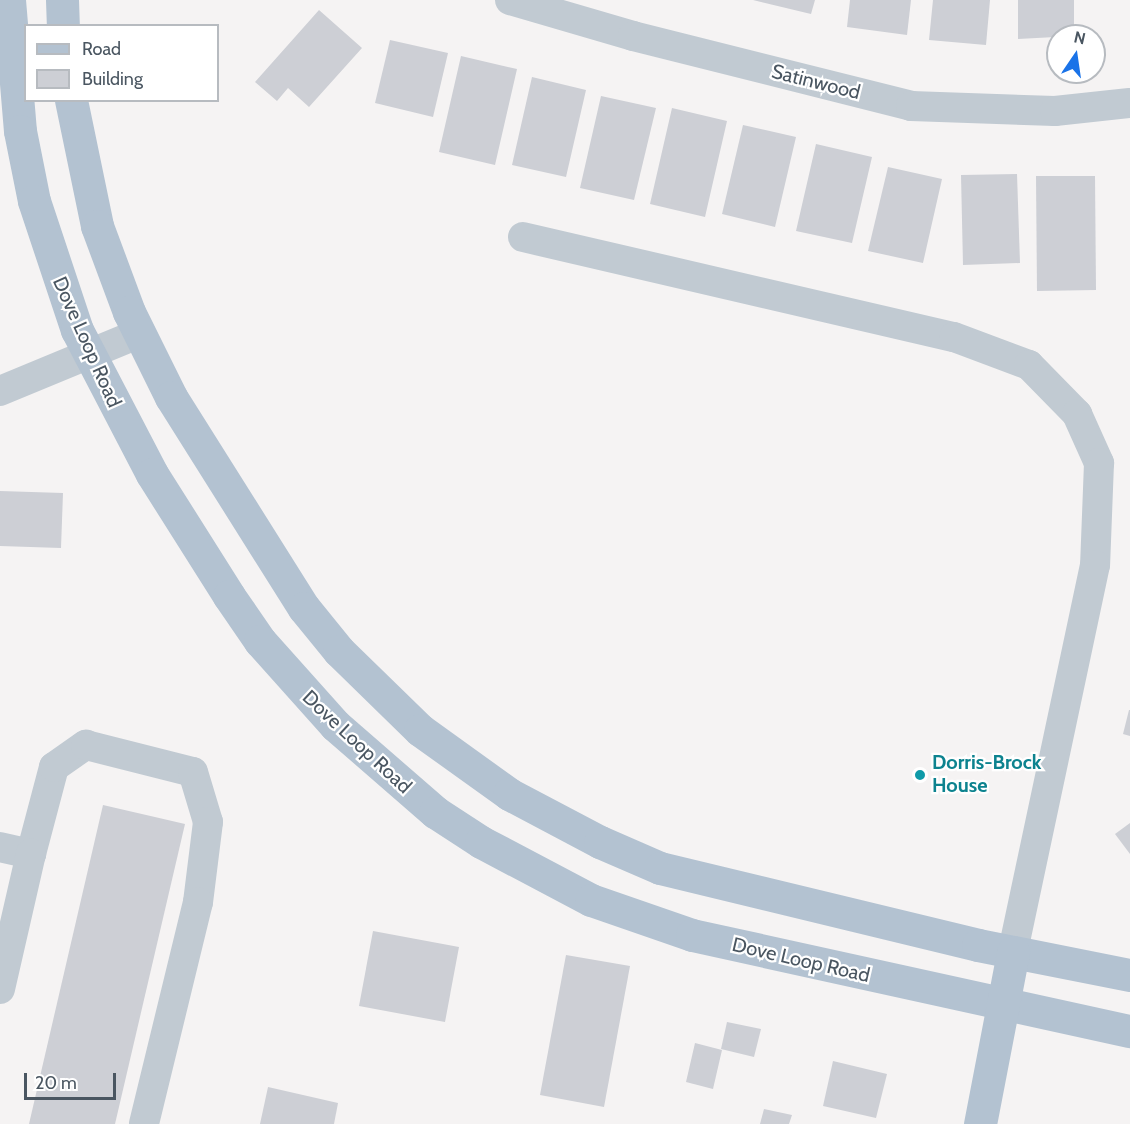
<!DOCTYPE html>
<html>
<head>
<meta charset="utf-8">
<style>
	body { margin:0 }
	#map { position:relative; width:1130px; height:1124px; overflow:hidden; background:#f5f3f3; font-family:Cabin,sans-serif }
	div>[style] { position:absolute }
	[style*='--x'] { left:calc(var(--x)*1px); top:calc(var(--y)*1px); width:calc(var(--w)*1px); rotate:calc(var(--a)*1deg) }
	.building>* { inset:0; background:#cdcfd5 }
	.minor>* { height:30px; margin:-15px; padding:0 15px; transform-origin:15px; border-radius:15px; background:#c1cad2 }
	.major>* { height:33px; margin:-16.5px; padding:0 16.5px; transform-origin:16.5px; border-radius:16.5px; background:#b3c2d1 }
	.dots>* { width:16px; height:16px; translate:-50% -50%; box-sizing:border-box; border:3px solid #fff; border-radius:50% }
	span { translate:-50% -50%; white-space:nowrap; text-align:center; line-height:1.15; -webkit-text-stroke:4.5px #fff; paint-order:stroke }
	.street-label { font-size:20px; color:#4a5661 }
	.culture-label { font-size:20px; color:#0d838f; font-weight:700 }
	.left { translate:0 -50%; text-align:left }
	.legend { position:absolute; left:24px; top:24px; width:195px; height:78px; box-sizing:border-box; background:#fff; border:2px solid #b7bbc0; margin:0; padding:8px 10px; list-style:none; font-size:18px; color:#4a5661 }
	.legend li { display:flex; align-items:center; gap:12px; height:30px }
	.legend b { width:30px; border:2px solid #b7bbc0 }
	.north { position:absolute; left:1046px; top:24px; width:60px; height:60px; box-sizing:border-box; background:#fff; border:2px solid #b7bbc0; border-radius:50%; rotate:13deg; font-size:16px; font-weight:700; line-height:24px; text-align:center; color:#4a5661 }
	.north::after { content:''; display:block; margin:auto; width:21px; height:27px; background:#1a73e8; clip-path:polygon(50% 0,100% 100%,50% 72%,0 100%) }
	.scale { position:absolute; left:24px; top:1073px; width:92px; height:27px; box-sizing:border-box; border:3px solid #4a5661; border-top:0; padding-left:8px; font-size:18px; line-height:21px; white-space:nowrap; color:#4a5661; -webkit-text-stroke:4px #fff; paint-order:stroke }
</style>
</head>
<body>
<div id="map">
	<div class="building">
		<i style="clip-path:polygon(753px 0,815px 0,811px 14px)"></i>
		<i style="clip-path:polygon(850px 0,911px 0,907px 35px,847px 27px)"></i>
		<i style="clip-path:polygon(933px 0,990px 0,986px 45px,929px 40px)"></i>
		<i style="clip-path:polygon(1018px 0,1074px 0,1074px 36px,1018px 39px)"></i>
		<i style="clip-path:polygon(319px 10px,362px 48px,309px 107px,288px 88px,277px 101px,255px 82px)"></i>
		<i style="clip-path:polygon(390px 40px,448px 53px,433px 117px,375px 103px)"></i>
		<i style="clip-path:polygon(461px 56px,517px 69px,495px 165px,439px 152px)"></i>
		<i style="clip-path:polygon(532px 77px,586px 90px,566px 177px,512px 165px)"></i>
		<i style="clip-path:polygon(601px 96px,656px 108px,634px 200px,580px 188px)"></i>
		<i style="clip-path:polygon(672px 108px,727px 121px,705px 217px,650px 204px)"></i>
		<i style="clip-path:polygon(743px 125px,796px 137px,775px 227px,722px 214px)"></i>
		<i style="clip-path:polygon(816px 144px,872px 157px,852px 243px,796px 231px)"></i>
		<i style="clip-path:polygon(888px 167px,942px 179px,923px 263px,868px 251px)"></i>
		<i style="clip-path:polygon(1017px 174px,1020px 263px,963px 265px,961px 175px)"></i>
		<i style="clip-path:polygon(1036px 176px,1095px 176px,1096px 290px,1037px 291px)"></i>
		<i style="clip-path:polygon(0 491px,63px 493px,61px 548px,0 546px)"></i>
		<i style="clip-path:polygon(1129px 710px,1130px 710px,1130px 736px,1123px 734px)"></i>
		<i style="clip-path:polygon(103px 805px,185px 824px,115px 1124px,29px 1124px)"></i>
		<i style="clip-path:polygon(1130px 823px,1130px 854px,1115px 834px)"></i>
		<i style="clip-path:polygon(373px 931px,459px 947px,445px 1022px,359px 1006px)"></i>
		<i style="clip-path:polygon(566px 955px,630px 966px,604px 1107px,540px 1095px)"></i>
		<i style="clip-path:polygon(727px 1022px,761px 1029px,754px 1057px,721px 1049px)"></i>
		<i style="clip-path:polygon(695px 1043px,722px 1050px,713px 1089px,686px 1082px)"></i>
		<i style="clip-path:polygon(833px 1061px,887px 1074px,876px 1118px,823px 1106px)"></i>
		<i style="clip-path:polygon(268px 1087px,338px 1103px,334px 1124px,260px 1124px)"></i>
		<i style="clip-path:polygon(764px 1109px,792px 1115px,789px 1124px,760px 1124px)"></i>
	</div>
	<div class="minor">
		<i style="--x:510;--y:0;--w:128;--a:16.3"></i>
		<i style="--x:633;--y:36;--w:287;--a:14.1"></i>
		<i style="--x:911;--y:106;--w:144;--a:2"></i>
		<i style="--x:1055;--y:111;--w:75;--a:-6.1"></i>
		<i style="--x:523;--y:237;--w:442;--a:13.1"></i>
		<i style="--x:954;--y:337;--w:80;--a:20.5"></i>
		<i style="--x:1029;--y:365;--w:69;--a:45.6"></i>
		<i style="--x:1077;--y:414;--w:54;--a:65.8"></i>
		<i style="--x:1099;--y:463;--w:102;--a:92.2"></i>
		<i style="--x:1095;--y:565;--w:396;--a:102"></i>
		<i style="--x:0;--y:391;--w:152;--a:-22.5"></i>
		<i style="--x:0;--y:847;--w:32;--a:13"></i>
		<i style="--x:31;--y:854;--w:90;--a:-75.2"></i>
		<i style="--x:54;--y:767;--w:39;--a:-35"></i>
		<i style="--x:86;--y:745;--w:110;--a:14.2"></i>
		<i style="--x:193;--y:772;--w:52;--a:73.3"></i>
		<i style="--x:208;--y:822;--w:81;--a:97.1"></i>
		<i style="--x:198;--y:902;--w:228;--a:103.7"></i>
		<i style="--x:0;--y:989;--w:139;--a:-77.1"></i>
	</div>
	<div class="major">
		<i style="--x:9;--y:0;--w:131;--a:85.2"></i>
		<i style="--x:20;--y:131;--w:71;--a:78.7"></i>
		<i style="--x:34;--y:201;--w:136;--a:71.6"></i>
		<i style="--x:77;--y:330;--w:162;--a:62.5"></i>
		<i style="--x:152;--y:474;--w:144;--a:57.7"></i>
		<i style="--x:229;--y:596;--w:55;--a:55.4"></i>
		<i style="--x:260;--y:641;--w:113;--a:48.2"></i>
		<i style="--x:335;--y:725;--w:133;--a:41"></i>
		<i style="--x:435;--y:812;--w:55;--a:33.1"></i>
		<i style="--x:481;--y:842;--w:124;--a:27.8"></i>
		<i style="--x:591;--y:900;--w:107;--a:19.1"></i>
		<i style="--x:692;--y:935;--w:448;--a:12.4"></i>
		<i style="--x:62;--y:0;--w:26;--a:88"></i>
		<i style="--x:71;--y:100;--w:129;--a:78.3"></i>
		<i style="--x:97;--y:226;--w:92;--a:69.6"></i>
		<i style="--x:129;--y:312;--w:95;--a:63.7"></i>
		<i style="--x:171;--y:397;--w:249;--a:57.8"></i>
		<i style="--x:304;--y:608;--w:55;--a:50.9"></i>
		<i style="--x:339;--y:651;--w:113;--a:44.3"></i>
		<i style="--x:420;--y:730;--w:110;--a:35.7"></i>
		<i style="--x:509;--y:794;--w:103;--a:27.8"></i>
		<i style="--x:600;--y:842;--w:65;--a:23.4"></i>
		<i style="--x:660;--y:868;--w:327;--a:13.6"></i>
		<i style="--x:978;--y:945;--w:155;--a:11.2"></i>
		<i style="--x:980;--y:1124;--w:175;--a:-79.1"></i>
	</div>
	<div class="dots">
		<i style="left:920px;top:775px;background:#0f9aa8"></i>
	</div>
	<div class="street-label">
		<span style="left:816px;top:82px;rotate:14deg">Satinwood</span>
		<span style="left:87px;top:342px;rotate:66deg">Dove Loop Road</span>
		<span style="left:357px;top:742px;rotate:43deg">Dove Loop Road</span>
		<span style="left:801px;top:960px;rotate:13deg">Dove Loop Road</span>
	</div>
	<div class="culture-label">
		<span class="left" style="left:932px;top:774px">Dorris-Brock<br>House</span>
	</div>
	<ul class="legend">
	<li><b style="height:8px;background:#b3c2d1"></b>Road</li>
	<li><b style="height:16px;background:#cdcfd5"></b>Building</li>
	</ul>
	<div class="north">N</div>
	<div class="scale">20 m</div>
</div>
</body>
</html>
